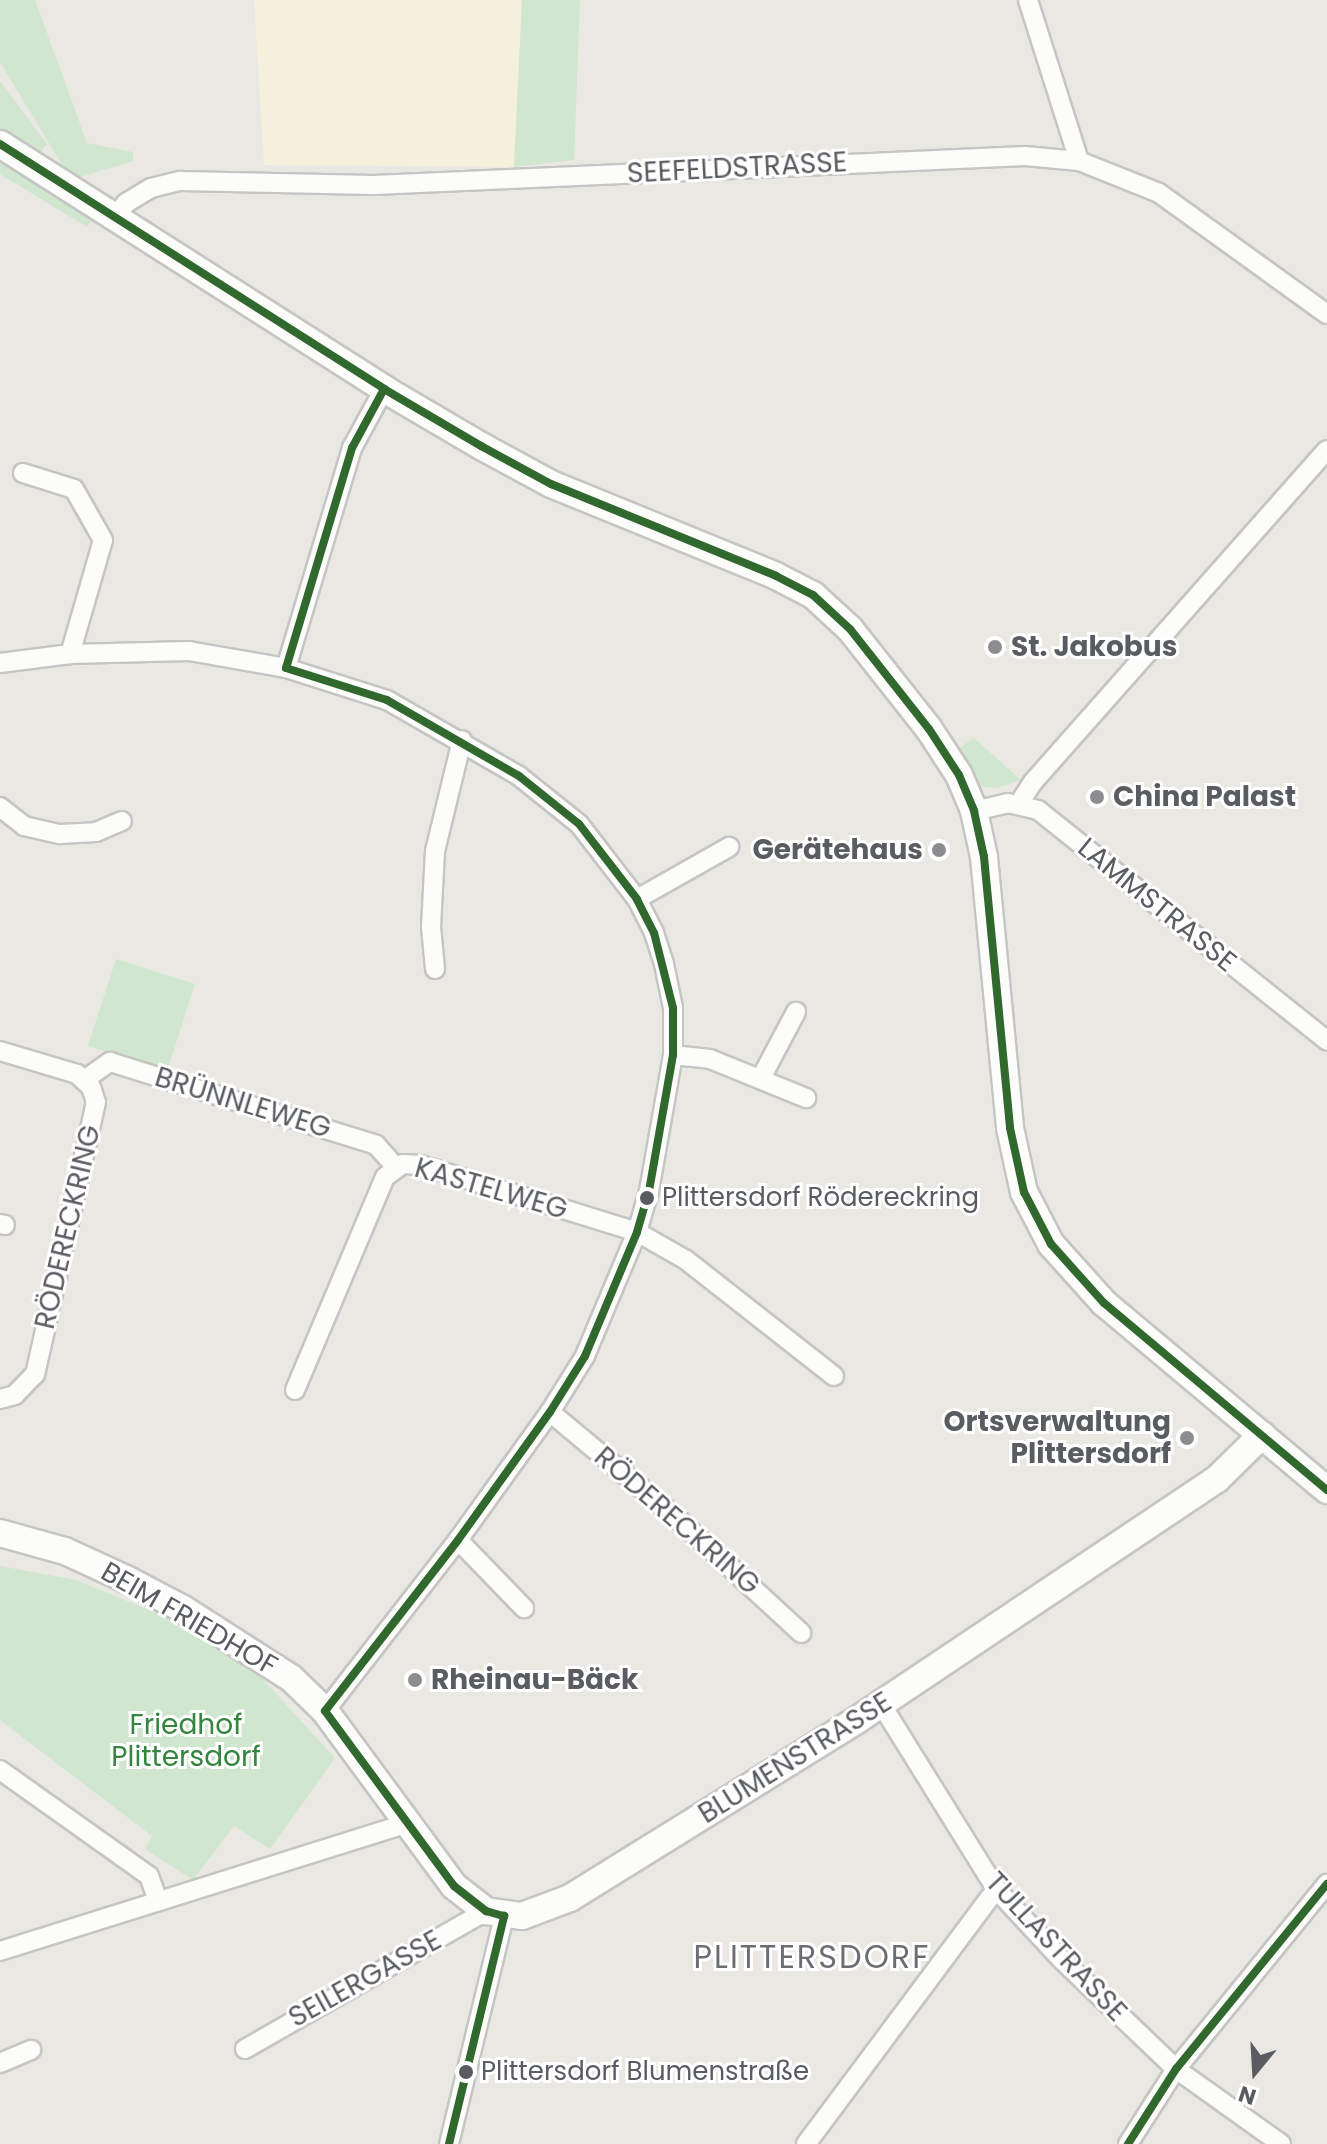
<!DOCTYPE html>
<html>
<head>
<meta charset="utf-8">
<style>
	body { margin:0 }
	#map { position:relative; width:1327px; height:2144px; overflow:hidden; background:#e9e8e3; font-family:Poppins,sans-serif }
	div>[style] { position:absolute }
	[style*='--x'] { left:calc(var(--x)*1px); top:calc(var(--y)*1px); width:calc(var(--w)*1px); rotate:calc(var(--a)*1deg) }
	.commercial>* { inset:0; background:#f5f0db }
	.green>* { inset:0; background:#d0e6cf }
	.roads { filter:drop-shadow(2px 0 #c5c5c4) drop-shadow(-2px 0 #c5c5c4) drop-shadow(0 2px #c5c5c4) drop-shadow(0 -2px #c5c5c4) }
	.street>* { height:18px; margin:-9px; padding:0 9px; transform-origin:9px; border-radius:9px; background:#fcfcfb }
	.secondary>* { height:26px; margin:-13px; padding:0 13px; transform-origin:13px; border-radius:13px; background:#fcfcfb }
	.bus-1>* { height:8px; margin:-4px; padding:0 4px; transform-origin:4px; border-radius:4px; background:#30682d }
	.dots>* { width:22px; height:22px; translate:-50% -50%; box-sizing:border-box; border:4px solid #fff; border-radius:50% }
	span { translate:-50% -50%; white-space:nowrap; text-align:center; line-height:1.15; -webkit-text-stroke:6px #fff; paint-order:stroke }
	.bus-label { font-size:26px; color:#595c61 }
	.left { translate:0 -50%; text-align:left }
	.street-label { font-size:28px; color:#595c61 }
	.poi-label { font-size:28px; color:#595c61; font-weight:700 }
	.right { translate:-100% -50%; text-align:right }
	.park-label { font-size:28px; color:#34853d }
	.quarter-label { font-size:32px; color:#6a6e73; letter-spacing:2px }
	.north { position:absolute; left:1215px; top:2032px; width:80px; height:80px; -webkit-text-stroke:6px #fff; paint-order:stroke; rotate:198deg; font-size:22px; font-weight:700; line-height:32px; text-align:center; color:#595c61 }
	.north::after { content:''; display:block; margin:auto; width:28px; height:36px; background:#595c61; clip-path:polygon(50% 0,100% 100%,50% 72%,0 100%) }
</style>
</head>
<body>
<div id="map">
	<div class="commercial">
		<i style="clip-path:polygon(254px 0,522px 0,514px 167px,264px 165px)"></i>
	</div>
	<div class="green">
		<i style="clip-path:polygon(0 0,35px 0,87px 143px,133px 152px,133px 161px,80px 177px,64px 168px,0 62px)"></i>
		<i style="clip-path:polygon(522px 0,580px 0,574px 160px,514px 167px)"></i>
		<i style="clip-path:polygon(0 81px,47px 144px,39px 154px,0 129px)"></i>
		<i style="clip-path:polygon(0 160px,88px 216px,91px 222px,87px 227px,0 174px)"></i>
		<i style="clip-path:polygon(974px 738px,1021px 780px,997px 788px,979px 786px,964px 769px,958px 749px)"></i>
		<i style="clip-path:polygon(116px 959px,195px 984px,167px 1071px,88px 1046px)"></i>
		<i style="clip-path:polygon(0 1566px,76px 1580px,173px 1620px,257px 1673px,335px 1758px,270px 1849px,234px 1826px,193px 1880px,145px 1849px,152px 1836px,0 1720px)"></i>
	</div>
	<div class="roads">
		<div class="street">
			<i style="--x:1028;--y:0;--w:169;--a:72.4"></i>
			<i style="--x:114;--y:218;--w:19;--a:-51"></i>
			<i style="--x:126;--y:203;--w:29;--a:-31"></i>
			<i style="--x:151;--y:188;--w:30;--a:-14"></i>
			<i style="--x:180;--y:181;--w:194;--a:1.2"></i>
			<i style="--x:374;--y:185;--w:652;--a:-2.55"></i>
			<i style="--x:1025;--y:156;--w:54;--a:5.3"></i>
			<i style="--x:1079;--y:161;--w:86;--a:21.8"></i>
			<i style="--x:1159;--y:193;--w:207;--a:35.8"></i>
			<i style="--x:23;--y:473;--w:53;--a:17.4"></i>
			<i style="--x:74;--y:489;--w:59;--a:60.4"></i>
			<i style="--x:103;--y:540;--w:119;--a:106.1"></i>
			<i style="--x:0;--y:663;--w:71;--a:-7.3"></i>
			<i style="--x:70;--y:654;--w:119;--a:-1.4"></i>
			<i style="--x:189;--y:651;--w:98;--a:9.9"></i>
			<i style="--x:286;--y:668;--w:106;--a:17.6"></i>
			<i style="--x:387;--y:700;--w:152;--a:29.9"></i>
			<i style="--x:519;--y:776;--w:77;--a:38.7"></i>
			<i style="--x:579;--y:824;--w:95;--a:52.3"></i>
			<i style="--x:637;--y:899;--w:38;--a:63"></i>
			<i style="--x:654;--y:933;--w:33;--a:72"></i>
			<i style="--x:664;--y:964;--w:45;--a:78.4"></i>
			<i style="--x:673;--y:1008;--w:47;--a:90"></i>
			<i style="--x:673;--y:1055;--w:138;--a:100"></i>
			<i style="--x:649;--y:1191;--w:43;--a:106.3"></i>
			<i style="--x:637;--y:1232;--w:134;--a:112.8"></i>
			<i style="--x:585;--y:1356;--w:66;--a:122"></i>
			<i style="--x:550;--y:1412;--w:158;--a:125.7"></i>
			<i style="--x:458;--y:1540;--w:217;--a:127.9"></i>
			<i style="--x:286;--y:668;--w:230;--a:-73.3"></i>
			<i style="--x:352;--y:448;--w:67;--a:-61.5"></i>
			<i style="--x:1018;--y:805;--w:27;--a:-57"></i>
			<i style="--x:1033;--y:782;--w:443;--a:-48.5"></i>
			<i style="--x:0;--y:807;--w:31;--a:38"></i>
			<i style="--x:24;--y:826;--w:37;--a:13"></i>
			<i style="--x:60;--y:834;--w:36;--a:-3"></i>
			<i style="--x:96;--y:832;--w:28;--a:-23"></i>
			<i style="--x:974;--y:811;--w:35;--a:-13"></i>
			<i style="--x:1008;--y:803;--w:31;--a:13"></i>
			<i style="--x:1038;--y:810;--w:370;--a:38.6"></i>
			<i style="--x:637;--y:899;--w:106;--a:-29.5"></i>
			<i style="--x:435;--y:969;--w:42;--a:-95.4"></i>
			<i style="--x:431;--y:927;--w:76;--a:-87"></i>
			<i style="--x:435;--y:851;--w:114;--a:-76.3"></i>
			<i style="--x:0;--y:1051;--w:80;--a:16.6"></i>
			<i style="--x:77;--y:1074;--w:19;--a:43"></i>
			<i style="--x:91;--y:1087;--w:16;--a:72"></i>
			<i style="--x:96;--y:1102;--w:279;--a:102.6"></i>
			<i style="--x:35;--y:1374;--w:29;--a:134"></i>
			<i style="--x:15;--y:1395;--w:16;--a:165"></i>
			<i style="--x:673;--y:1055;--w:37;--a:6"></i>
			<i style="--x:710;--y:1059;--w:104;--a:22.1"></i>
			<i style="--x:761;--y:1078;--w:75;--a:-62.1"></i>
			<i style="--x:84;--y:1080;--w:32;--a:-35"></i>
			<i style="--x:110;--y:1062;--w:279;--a:17.3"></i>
			<i style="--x:376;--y:1145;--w:31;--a:48"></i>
			<i style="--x:0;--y:1224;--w:5;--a:11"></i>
			<i style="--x:295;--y:1390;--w:231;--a:-67.1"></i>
			<i style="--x:385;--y:1177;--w:22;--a:-36"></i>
			<i style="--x:403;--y:1164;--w:18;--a:3"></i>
			<i style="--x:421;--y:1165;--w:226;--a:17.2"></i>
			<i style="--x:637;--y:1232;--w:56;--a:29.7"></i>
			<i style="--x:686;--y:1260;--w:188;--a:38.1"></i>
			<i style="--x:550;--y:1412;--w:155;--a:39.8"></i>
			<i style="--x:669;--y:1511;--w:180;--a:42.7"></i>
			<i style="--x:458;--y:1540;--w:95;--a:45.9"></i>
			<i style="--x:881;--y:1704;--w:218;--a:58.1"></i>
			<i style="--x:996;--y:1889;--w:97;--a:47.1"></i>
			<i style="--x:1062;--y:1960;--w:158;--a:43.7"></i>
			<i style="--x:1176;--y:2069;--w:129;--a:35.5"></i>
			<i style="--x:0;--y:1770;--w:183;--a:35.4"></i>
			<i style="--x:149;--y:1876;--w:27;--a:70"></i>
			<i style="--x:0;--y:1951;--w:424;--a:-17.4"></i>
			<i style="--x:245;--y:2049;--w:278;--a:-29.8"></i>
			<i style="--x:0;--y:2063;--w:34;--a:-23"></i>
			<i style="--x:449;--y:2144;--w:235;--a:-76.4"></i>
			<i style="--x:806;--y:2144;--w:318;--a:-53.3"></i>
			<i style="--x:1128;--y:2144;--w:89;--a:-57.4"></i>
			<i style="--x:1176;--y:2069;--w:239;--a:-50.8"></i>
		</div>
		<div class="secondary">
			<i style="--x:0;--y:144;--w:456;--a:32.5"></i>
			<i style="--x:384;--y:389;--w:113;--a:30.4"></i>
			<i style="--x:481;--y:446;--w:80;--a:28.5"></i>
			<i style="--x:551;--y:484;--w:243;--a:22.2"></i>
			<i style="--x:776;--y:576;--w:42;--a:27.2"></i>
			<i style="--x:813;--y:595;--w:50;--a:42.6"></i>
			<i style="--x:850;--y:629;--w:127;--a:51.7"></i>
			<i style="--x:929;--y:729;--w:55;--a:56.9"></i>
			<i style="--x:959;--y:775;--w:39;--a:67"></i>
			<i style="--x:974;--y:811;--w:47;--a:77.7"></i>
			<i style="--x:984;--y:857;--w:272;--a:84.5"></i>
			<i style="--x:1010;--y:1128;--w:66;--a:77.7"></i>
			<i style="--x:1024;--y:1192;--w:59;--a:62.6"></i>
			<i style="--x:1051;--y:1244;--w:79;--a:48.1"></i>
			<i style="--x:1104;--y:1303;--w:291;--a:40"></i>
			<i style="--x:0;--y:1533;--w:67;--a:15.5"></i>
			<i style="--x:65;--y:1551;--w:67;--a:24.7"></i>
			<i style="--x:126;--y:1579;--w:64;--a:27.8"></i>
			<i style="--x:183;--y:1609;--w:128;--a:32.6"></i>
			<i style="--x:291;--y:1678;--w:47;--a:44.1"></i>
			<i style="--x:325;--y:1711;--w:217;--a:53.6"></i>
			<i style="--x:454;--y:1886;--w:41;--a:38"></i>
			<i style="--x:486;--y:1911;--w:36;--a:8"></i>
			<i style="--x:522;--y:1916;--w:51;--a:-20.6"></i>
			<i style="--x:570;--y:1898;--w:338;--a:-31.8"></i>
			<i style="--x:857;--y:1720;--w:433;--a:-33.8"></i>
			<i style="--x:1217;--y:1479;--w:63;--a:-44.4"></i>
		</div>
	</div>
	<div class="bus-1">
		<i style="--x:0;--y:144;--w:456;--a:32.5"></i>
		<i style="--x:384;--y:389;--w:113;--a:30.4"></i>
		<i style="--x:481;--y:446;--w:80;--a:28.5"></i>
		<i style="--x:551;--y:484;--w:243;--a:22.2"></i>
		<i style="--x:776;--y:576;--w:42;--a:27.2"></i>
		<i style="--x:813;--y:595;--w:50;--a:42.6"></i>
		<i style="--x:850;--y:629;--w:127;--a:51.7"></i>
		<i style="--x:929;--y:729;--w:55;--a:56.9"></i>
		<i style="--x:959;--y:775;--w:39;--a:67"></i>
		<i style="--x:974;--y:811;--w:47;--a:77.7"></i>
		<i style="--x:984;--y:857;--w:272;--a:84.5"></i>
		<i style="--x:1010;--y:1128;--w:66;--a:77.7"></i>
		<i style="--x:1024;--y:1192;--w:59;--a:62.6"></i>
		<i style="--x:1051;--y:1244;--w:79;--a:48.1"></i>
		<i style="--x:1104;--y:1303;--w:291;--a:40"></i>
		<i style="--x:325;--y:1711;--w:217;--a:-52.1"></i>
		<i style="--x:458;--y:1540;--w:158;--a:-54.3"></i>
		<i style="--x:550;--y:1412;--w:66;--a:-58"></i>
		<i style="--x:585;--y:1356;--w:134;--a:-67.2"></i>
		<i style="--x:637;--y:1232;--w:43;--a:-73.7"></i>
		<i style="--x:649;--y:1191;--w:138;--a:-80"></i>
		<i style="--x:673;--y:1055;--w:47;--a:-90"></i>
		<i style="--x:673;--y:1008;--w:77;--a:-104.2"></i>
		<i style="--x:654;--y:933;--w:38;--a:-117"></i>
		<i style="--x:637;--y:899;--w:95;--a:-127.7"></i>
		<i style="--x:579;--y:824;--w:77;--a:-141.3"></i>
		<i style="--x:519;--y:776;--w:152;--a:-150.1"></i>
		<i style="--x:387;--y:700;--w:106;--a:-162.4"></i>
		<i style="--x:286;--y:668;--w:230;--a:-73.3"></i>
		<i style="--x:352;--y:448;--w:67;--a:-61.5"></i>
		<i style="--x:325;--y:1711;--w:217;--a:53.6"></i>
		<i style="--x:454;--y:1886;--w:41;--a:38"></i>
		<i style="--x:486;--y:1911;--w:19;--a:16"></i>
		<i style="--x:449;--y:2144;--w:235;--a:-76.4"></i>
		<i style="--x:1128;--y:2144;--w:89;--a:-57.4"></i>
		<i style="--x:1176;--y:2069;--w:239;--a:-50.8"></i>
	</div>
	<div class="dots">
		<i style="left:995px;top:647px;background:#8b8d8e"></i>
		<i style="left:1097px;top:797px;background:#8b8d8e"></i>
		<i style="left:939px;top:850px;background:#8b8d8e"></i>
		<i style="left:647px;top:1198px;background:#595c61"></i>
		<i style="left:1187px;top:1438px;background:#8b8d8e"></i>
		<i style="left:415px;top:1680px;background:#8b8d8e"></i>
		<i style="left:466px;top:2072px;background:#595c61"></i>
	</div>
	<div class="bus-label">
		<span class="left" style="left:662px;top:1198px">Plittersdorf Rödereckring</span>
		<span class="left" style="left:481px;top:2072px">Plittersdorf Blumenstraße</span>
	</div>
	<div class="street-label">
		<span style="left:737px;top:168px;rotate:-3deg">SEEFELDSTRASSE</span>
		<span style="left:1157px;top:905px;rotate:39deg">LAMMSTRASSE</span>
		<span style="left:243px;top:1103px;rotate:17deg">BRÜNNLEWEG</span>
		<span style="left:491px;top:1189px;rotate:16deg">KASTELWEG</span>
		<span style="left:68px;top:1227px;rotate:-77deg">RÖDERECKRING</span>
		<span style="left:677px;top:1521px;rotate:41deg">RÖDERECKRING</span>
		<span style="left:189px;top:1619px;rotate:30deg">BEIM FRIEDHOF</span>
		<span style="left:795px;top:1758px;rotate:-32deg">BLUMENSTRASSE</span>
		<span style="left:1056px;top:1947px;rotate:47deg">TULLASTRASSE</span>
		<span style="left:365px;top:1979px;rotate:-29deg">SEILERGASSE</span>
	</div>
	<div class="poi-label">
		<span class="left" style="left:1011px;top:647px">St. Jakobus</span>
		<span class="left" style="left:1113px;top:797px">China Palast</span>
		<span class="right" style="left:923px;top:850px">Gerätehaus</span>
		<span class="right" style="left:1171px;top:1438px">Ortsverwaltung<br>Plittersdorf</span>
		<span class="left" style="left:431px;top:1680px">Rheinau-Bäck</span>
	</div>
	<div class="park-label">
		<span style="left:186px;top:1741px">Friedhof<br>Plittersdorf</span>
	</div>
	<div class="quarter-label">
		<span style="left:812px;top:1957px">PLITTERSDORF</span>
	</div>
	<div class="north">N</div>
</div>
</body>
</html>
